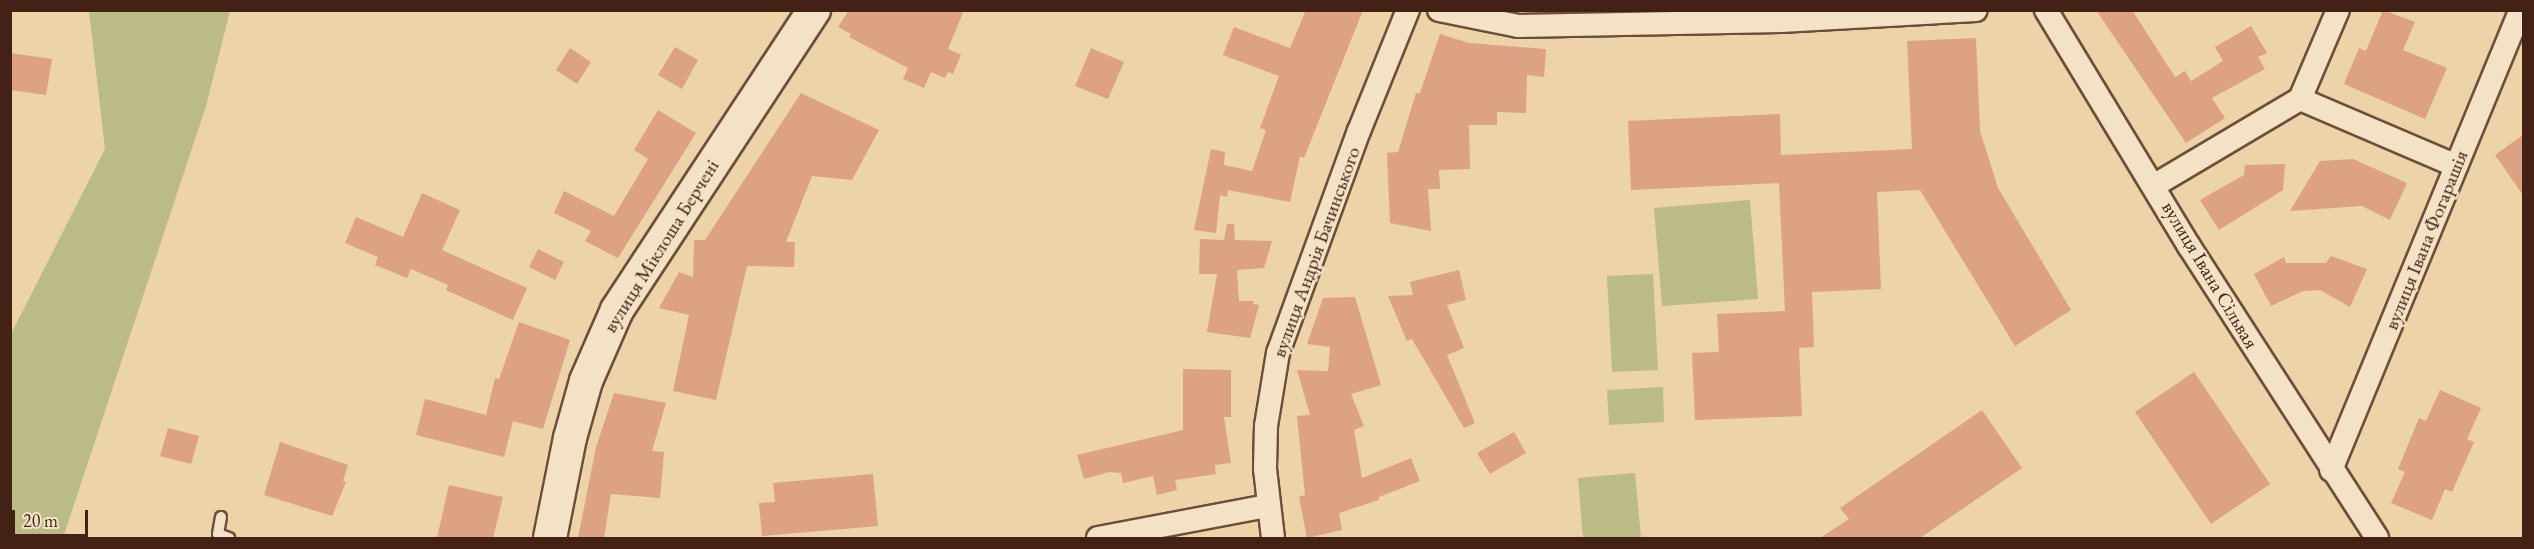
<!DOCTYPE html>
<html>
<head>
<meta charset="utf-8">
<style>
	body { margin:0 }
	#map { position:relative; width:2534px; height:549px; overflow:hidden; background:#edd3a8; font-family:"EB Garamond",serif }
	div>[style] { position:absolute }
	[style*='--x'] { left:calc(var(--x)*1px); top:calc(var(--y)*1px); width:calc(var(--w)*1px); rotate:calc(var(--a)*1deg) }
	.green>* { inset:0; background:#bbbb85 }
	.building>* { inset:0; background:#dda183 }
	.roads { filter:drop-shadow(2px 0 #6e4e3a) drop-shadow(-2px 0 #6e4e3a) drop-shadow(0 2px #6e4e3a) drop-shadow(0 -2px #6e4e3a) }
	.lane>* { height:10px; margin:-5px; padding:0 5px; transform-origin:5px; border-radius:5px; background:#f3e2c6 }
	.street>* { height:22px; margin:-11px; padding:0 11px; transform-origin:11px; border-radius:11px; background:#f3e2c6 }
	.secondary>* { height:32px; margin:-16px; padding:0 16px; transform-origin:16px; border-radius:16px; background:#f3e2c6 }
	span { translate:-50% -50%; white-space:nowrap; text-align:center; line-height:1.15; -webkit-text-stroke:4.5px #f3e2c6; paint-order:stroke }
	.street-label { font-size:20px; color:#432115 }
	.frame { position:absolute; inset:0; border:12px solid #432115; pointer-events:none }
	.scale { position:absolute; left:12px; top:510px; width:76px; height:27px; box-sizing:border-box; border:3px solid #432115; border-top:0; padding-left:8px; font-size:18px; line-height:21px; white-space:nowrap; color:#432115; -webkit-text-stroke:4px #f3e2c6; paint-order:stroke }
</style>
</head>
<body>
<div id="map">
	<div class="green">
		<i style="clip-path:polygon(89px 11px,230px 11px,206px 106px,63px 538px,11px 538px,11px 334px,105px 149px)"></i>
		<i style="clip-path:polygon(1750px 200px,1758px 299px,1662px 306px,1654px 208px)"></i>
		<i style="clip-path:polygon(1653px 274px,1658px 370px,1612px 372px,1607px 276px)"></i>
		<i style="clip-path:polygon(1663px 387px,1664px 422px,1609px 425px,1607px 390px)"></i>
		<i style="clip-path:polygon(1635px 473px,1641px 538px,1583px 538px,1578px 478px)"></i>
	</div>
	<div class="building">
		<i style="clip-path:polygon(849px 10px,964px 10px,948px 49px,961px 55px,953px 74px,948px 72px,945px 78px,931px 72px,924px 88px,903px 79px,908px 68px,849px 37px,851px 34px,838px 27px)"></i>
		<i style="clip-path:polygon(1306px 10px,1363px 10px,1304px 158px,1300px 156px,1290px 202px,1228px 190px,1227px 197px,1220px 195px,1216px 233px,1194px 230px,1211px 149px,1225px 152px,1224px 165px,1252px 171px,1266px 130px,1260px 128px,1279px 76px,1223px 55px,1234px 27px,1290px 48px)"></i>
		<i style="clip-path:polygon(2096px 10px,2132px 10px,2175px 77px,2185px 71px,2191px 81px,2223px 61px,2215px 47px,2251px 26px,2267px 53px,2258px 57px,2265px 69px,2212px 98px,2225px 118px,2186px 143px)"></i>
		<i style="clip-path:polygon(2383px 10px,2415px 22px,2403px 50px,2447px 68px,2425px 119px,2344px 84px,2359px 48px,2366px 51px)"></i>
		<i style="clip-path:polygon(1440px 34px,1469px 43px,1546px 49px,1544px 77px,1527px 75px,1526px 113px,1497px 112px,1497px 125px,1469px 125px,1470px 169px,1439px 170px,1440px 189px,1428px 189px,1431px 231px,1390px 223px,1387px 153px,1398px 152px,1416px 93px,1420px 93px)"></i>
		<i style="clip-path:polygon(1976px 38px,1980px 131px,1998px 188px,2071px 310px,2015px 346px,1920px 190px,1877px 192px,1881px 289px,1812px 292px,1814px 347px,1799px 348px,1802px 416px,1695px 420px,1692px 353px,1719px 352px,1717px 314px,1785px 311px,1779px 183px,1631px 190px,1628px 121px,1780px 114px,1781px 155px,1912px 149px,1907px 41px)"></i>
		<i style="clip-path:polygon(675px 47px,698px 60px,682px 89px,658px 75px)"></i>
		<i style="clip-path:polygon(570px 48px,591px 62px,577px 84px,556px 70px)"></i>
		<i style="clip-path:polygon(1091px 48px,1124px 62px,1108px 99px,1075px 86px)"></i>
		<i style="clip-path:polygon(10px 53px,52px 59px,46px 95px,10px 90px)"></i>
		<i style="clip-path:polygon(801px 93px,879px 130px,852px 180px,812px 176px,786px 242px,795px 242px,794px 267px,747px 266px,716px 400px,673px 391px,689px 315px,659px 308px,679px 272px,693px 277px,694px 240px,705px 240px)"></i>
		<i style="clip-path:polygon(658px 110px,696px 133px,618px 258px,585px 241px,591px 231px,554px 213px,564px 191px,614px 216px,648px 159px,634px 150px)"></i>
		<i style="clip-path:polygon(2523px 135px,2523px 195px,2495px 155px)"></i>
		<i style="clip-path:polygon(2353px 159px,2407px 183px,2390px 220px,2362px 206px,2290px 211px,2320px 161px)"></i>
		<i style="clip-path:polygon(2285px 164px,2283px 190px,2219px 230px,2200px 200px,2244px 175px,2245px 165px)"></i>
		<i style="clip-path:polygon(422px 193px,460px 210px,442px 250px,527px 288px,513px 320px,446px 290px,448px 285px,411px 269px,407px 278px,375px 265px,378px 257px,345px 243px,356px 217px,403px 237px)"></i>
		<i style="clip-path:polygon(1227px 224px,1234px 224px,1235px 240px,1272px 241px,1264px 268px,1237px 270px,1239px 301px,1254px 301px,1253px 304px,1259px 305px,1250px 338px,1207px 332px,1217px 274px,1199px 274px,1200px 239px,1224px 240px)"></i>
		<i style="clip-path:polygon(538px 249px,564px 262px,555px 280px,529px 267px)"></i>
		<i style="clip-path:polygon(2331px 256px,2367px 269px,2350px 307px,2320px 290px,2303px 291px,2271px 306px,2254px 274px,2284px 257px,2286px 263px,2326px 263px)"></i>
		<i style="clip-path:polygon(1459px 270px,1466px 300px,1447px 305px,1464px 348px,1447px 355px,1475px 423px,1464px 428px,1412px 339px,1407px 341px,1388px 296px,1413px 295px,1410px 282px)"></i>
		<i style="clip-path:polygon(1355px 297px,1381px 385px,1351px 394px,1364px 426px,1354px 430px,1362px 478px,1411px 458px,1420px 481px,1379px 497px,1379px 500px,1339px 513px,1342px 530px,1307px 538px,1299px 497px,1305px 495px,1297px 416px,1310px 415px,1297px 370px,1328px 371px,1330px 347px,1307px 344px,1323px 298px)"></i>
		<i style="clip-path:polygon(519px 322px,570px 340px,543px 429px,513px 421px,504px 457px,416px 435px,425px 399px,486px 415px,495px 378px,499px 379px)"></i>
		<i style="clip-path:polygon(1183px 369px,1231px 370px,1231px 417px,1224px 417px,1231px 463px,1215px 465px,1216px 474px,1175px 480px,1177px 490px,1157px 495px,1153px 476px,1123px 483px,1121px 473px,1109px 472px,1084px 479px,1077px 455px,1183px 430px)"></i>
		<i style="clip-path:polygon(2194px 372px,2270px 484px,2211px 524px,2135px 412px)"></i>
		<i style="clip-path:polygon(2440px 390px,2481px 408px,2467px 439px,2474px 442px,2452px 492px,2445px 489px,2432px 520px,2391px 503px,2405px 472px,2398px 469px,2419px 418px,2426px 421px)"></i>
		<i style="clip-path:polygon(614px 393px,666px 403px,652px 451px,664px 452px,660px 498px,611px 494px,604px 538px,578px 538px,596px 447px)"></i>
		<i style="clip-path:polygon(1982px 410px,2022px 468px,1920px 538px,1820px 538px,1849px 519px,1840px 508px)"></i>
		<i style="clip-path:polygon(168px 428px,199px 436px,191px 464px,160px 456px)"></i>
		<i style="clip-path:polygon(1514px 432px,1526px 453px,1490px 474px,1477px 453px)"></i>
		<i style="clip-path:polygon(280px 442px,348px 465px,343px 481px,346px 482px,332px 516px,264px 495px)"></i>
		<i style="clip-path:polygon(873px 474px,878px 526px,762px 536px,759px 503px,775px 502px,773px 483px)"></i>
		<i style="clip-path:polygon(449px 485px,503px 497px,493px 538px,437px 538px)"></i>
	</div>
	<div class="roads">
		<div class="lane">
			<i style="--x:221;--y:517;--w:17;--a:100"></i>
			<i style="--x:218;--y:534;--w:12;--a:20"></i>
		</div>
		<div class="street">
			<i style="--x:1439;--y:10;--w:81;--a:11.4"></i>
			<i style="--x:1518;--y:26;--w:263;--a:-1.1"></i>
			<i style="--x:1781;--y:21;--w:195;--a:-3.2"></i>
			<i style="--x:2046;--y:10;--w:276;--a:58.8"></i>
			<i style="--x:2189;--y:246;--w:347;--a:57.2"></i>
			<i style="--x:2300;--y:99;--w:170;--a:23.2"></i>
			<i style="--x:2155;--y:185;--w:169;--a:-30.7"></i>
			<i style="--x:2300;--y:99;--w:97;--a:-66.9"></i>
			<i style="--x:2331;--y:470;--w:498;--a:-67.6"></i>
			<i style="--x:1098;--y:538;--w:172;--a:-10.7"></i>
			<i style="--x:1273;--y:538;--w:69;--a:-96.6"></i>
			<i style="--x:1265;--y:469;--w:43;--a:-88.7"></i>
			<i style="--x:1266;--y:426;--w:74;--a:-80.7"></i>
			<i style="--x:1278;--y:353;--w:236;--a:-70"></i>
			<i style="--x:1359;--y:131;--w:131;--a:-68"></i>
		</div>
		<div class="secondary">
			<i style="--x:550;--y:538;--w:102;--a:-78.7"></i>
			<i style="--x:570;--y:438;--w:59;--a:-74.3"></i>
			<i style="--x:586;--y:381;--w:77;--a:-66.4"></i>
			<i style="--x:617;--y:310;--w:359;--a:-56.7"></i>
		</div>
	</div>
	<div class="street-label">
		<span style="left:2426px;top:240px;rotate:-68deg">вулиця Івана Фогарашія</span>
		<span style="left:661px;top:246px;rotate:-58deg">вулиця Міклоша Берчені</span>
		<span style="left:1316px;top:252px;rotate:-70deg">вулиця Андрія Бачинського</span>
		<span style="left:2210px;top:275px;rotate:59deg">вулиця Івана Сільвая</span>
	</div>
	<div class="frame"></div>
	<div class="scale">20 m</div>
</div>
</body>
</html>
